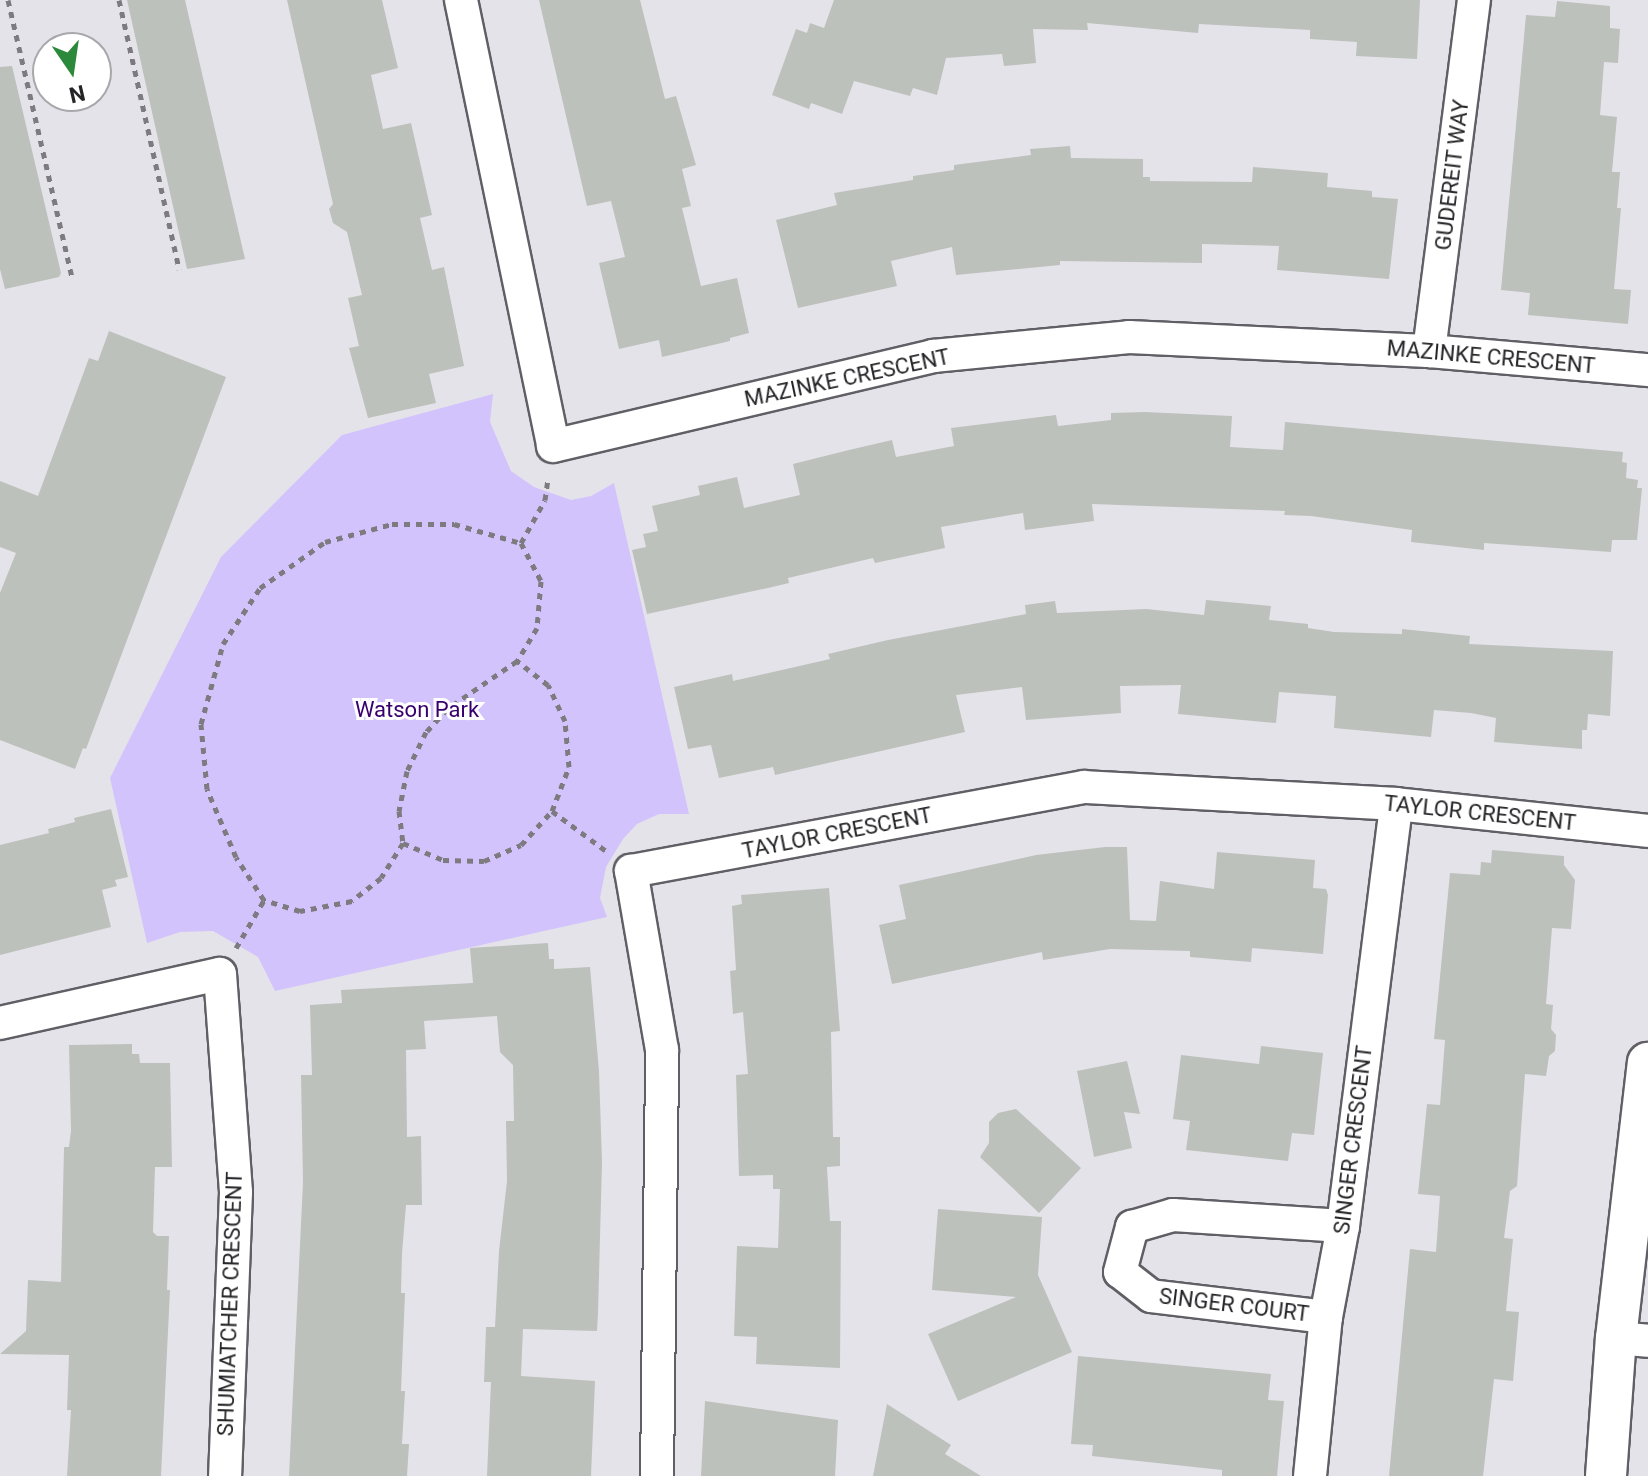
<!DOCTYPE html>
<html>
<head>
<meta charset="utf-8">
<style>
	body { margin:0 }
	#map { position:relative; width:1648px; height:1476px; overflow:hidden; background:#e5e3ea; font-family:Roboto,sans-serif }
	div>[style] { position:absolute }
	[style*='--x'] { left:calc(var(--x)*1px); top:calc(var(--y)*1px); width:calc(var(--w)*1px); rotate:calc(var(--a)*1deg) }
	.green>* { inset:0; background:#d3c3fc }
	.building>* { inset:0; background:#bcc1bc }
	.path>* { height:5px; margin-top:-2.5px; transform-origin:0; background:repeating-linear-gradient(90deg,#7d7b80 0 6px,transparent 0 12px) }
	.roads { filter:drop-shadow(2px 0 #615f65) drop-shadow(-2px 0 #615f65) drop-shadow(0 2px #615f65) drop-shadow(0 -2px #615f65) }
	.minor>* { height:32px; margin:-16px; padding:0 16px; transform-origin:16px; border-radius:16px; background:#fff }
	.tertiary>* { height:40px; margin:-20px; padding:0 20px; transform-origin:20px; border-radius:20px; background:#fff }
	span { translate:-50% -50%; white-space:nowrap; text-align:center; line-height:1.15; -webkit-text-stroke:6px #fff; paint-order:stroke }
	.street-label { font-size:22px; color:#252427 }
	.park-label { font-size:22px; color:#38006d }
	.north { position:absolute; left:32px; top:32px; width:80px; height:80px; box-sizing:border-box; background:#fff; border:2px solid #a8a7a9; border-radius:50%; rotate:167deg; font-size:22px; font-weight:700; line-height:32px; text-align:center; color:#252427 }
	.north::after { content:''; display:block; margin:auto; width:28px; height:36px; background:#2b893b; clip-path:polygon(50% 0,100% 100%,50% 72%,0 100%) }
</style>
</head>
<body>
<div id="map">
	<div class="green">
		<i style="clip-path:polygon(493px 394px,490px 422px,511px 471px,534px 487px,571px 500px,591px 496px,614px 483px,689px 814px,659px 814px,637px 824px,623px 839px,606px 867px,600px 898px,607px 917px,275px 991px,258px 957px,213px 931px,180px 932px,147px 943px,110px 778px,221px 557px,342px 435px)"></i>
	</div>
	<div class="building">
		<i style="clip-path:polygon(127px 0,185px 0,245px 259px,187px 269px)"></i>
		<i style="clip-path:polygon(287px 0,382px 0,398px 68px,371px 75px,383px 129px,411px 123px,432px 215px,420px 218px,432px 270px,444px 267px,464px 366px,429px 374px,436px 403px,368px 418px,349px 348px,359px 346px,348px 298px,362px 295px,347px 232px,333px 223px,329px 209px,333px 204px)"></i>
		<i style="clip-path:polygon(539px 0,640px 0,665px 99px,676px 96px,696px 165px,682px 169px,691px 206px,682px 208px,701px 286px,737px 278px,749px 333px,730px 338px,730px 341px,662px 357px,659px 340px,619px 349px,599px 263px,625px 257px,611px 201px,587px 206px)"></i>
		<i style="clip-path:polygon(834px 0,1420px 0,1417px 59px,1356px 56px,1357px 42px,1310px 39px,1310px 30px,1199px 24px,1198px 33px,1087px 23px,1088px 30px,1033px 29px,1036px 63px,1004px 66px,1002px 54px,946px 58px,937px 95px,913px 88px,910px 96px,854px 81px,842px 114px,811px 103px,809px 109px,772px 95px,796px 29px,807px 33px,810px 23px,824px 28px)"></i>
		<i style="clip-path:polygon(1557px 1px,1610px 6px,1610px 28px,1620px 29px,1618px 63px,1604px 62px,1600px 115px,1617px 117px,1612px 172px,1620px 172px,1617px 208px,1621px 208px,1614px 289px,1631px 290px,1628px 324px,1528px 315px,1530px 293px,1501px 290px,1526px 15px,1555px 17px)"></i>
		<i style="clip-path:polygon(12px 66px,61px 273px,59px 277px,5px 289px,0 269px,0 67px)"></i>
		<i style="clip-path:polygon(1070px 146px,1071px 158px,1143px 159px,1143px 177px,1150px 177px,1150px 181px,1252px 182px,1253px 167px,1328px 173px,1327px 187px,1372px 191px,1372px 197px,1398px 199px,1389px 279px,1277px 270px,1279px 246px,1202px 244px,1202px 263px,1060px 261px,1060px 265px,956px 275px,952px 247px,891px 261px,897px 286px,798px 308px,776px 220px,837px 205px,834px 193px,913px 180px,913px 176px,954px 170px,954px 165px,1031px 155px,1030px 149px)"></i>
		<i style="clip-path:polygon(109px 331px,226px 377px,86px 749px,83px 748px,75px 769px,0 740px,0 593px,16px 553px,0 547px,0 481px,38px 496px,89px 358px,98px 361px)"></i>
		<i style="clip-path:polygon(1145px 412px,1232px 416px,1230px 447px,1283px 450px,1285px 422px,1623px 452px,1622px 462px,1627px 463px,1626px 478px,1638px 480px,1637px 488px,1642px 488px,1637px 540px,1612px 540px,1611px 552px,1484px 543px,1484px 550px,1411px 542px,1412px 530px,1311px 516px,1284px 515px,1285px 511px,1092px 504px,1094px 521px,1025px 530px,1023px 513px,941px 527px,945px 548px,875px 563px,873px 558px,788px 578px,789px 583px,768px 588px,647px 614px,632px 550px,646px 547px,643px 534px,658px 531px,652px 506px,700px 495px,698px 486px,737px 477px,744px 508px,800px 495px,793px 464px,849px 450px,892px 440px,896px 457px,954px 446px,951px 428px,1056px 415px,1058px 426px,1111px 420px,1111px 413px)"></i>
		<i style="clip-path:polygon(1206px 600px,1271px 606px,1269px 620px,1308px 624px,1308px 628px,1334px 632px,1402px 634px,1402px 629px,1470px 636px,1469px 644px,1613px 651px,1610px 716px,1588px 714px,1587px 730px,1582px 730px,1582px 749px,1494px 742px,1496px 718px,1471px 713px,1434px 710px,1431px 737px,1334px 728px,1336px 696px,1279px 692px,1276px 723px,1178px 714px,1181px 685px,1120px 686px,1121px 713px,1026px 720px,1022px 687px,956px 695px,965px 732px,775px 775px,773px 767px,719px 778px,711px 745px,688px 749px,674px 687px,732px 674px,733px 681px,830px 659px,828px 654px,888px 640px,1026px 614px,1025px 605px,1055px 601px,1057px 613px,1146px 609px,1204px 615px)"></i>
		<i style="clip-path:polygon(111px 809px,128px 877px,115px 880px,117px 886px,102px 890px,111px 927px,0 955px,0 845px,49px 833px,48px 829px,75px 822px,74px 818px)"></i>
		<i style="clip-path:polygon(1105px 847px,1127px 847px,1130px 920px,1156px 921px,1160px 881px,1214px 889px,1217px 852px,1315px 860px,1313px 888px,1326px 889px,1328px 895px,1323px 954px,1252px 948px,1251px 962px,1190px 957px,1190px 951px,1110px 949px,1043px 960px,1042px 952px,892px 984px,879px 925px,906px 919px,899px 885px,1036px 855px)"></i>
		<i style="clip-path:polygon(1492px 850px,1564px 856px,1564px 865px,1575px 880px,1571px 929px,1552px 928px,1546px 1004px,1553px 1005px,1551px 1029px,1556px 1035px,1555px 1051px,1549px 1056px,1546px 1076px,1525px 1074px,1517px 1186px,1510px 1191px,1504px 1238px,1513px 1239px,1506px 1311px,1519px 1312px,1513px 1381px,1494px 1379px,1483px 1476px,1389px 1476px,1410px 1249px,1436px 1252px,1440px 1196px,1418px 1194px,1427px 1104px,1440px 1105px,1445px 1040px,1434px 1039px,1450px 873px,1480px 875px,1481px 862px,1491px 863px)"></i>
		<i style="clip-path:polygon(829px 888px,840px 1031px,831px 1032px,833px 1137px,840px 1137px,840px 1166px,827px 1167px,830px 1221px,841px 1221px,840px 1368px,756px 1364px,757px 1337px,734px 1336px,737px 1246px,778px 1248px,780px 1189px,773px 1189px,773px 1175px,739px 1176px,736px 1075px,748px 1074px,743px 1012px,733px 1014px,730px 971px,736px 970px,732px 906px,742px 904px,741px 895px)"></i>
		<i style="clip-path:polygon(548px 943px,549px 959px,554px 959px,554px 969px,590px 967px,599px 1071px,602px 1162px,598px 1313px,597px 1331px,523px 1329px,521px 1376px,595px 1381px,591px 1476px,487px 1476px,491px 1382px,484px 1382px,486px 1327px,495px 1327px,499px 1251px,507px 1181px,506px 1121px,514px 1121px,513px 1065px,500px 1052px,497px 1016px,424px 1021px,426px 1049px,406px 1050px,407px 1137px,421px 1136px,422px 1205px,406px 1205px,402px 1253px,401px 1293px,405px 1293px,401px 1391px,405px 1391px,402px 1444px,409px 1444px,407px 1476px,289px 1476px,303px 1182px,301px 1075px,312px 1075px,310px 1005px,342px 1003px,341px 990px,473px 983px,470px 948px)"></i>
		<i style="clip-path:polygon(132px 1044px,132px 1054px,139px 1054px,140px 1063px,170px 1063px,172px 1167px,155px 1167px,153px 1232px,157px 1236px,169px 1236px,167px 1290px,170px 1290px,161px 1476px,67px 1476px,71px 1410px,67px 1410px,69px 1355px,0 1354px,26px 1331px,28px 1280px,61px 1282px,64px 1147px,69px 1147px,71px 1131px,69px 1045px)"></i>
		<i style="clip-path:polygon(1261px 1046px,1323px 1053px,1314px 1135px,1292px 1133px,1288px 1161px,1186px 1150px,1190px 1121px,1173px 1119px,1181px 1055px,1259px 1064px)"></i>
		<i style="clip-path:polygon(1127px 1061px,1140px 1114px,1124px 1112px,1132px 1148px,1094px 1157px,1077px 1071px)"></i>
		<i style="clip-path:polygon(1016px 1109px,1081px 1168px,1039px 1213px,980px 1157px,989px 1143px,989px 1122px,998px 1113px)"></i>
		<i style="clip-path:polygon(938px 1209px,1042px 1217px,1038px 1275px,1072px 1352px,958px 1401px,928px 1334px,1016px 1297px,932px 1290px)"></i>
		<i style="clip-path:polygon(1078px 1356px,1271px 1374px,1268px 1400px,1284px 1401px,1277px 1476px,1222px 1476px,1222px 1470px,1092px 1456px,1093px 1445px,1071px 1444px)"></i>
		<i style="clip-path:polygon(705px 1401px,838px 1420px,835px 1476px,701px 1476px)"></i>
		<i style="clip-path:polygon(887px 1404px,951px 1445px,945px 1454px,981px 1476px,873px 1476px)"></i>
	</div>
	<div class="path">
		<i style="--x:8;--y:0;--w:284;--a:77"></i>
		<i style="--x:119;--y:0;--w:276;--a:77.4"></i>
		<i style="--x:392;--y:524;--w:62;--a:0"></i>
		<i style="--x:454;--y:524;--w:70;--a:15.8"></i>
		<i style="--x:521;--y:543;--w:43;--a:62.2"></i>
		<i style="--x:541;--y:581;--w:47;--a:94.9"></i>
		<i style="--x:537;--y:628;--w:39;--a:121"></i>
		<i style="--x:517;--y:661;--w:85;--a:145.6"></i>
		<i style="--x:447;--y:709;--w:31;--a:132"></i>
		<i style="--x:426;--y:732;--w:43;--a:116"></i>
		<i style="--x:407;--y:771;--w:41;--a:101.3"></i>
		<i style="--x:399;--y:811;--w:32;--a:83"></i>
		<i style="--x:403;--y:843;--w:41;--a:122.2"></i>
		<i style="--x:381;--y:878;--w:37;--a:142"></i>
		<i style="--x:352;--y:901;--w:53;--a:169.1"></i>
		<i style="--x:300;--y:911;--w:38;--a:-163"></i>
		<i style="--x:264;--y:900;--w:51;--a:-123.1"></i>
		<i style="--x:236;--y:857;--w:74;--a:-113.1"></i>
		<i style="--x:207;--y:789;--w:65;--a:-95.3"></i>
		<i style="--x:201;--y:724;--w:83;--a:-74.6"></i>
		<i style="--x:223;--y:644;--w:67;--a:-56.5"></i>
		<i style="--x:260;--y:588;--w:80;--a:-35.3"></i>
		<i style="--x:325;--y:542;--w:69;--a:-15"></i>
		<i style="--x:521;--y:543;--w:49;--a:-60.8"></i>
		<i style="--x:545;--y:500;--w:22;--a:-82"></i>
		<i style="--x:552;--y:811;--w:67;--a:36.5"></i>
		<i style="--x:403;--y:843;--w:43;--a:23"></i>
		<i style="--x:443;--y:860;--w:41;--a:1.4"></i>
		<i style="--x:484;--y:861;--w:40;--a:-23.4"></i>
		<i style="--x:521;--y:845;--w:46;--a:-47.6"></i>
		<i style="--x:552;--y:811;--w:47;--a:-68.9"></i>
		<i style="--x:569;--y:767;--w:46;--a:-95"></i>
		<i style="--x:565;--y:721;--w:40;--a:-115"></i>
		<i style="--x:548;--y:685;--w:39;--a:-142"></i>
		<i style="--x:236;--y:948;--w:56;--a:-59.7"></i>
	</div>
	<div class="roads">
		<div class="minor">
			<i style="--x:461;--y:0;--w:455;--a:78.3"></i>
			<i style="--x:553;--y:446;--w:391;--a:-13.3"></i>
			<i style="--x:933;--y:356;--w:197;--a:-5.5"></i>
			<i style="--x:1129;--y:337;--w:300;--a:2.7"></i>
			<i style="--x:1429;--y:351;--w:220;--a:5"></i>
			<i style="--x:1429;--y:351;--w:354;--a:-82.7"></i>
			<i style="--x:0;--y:1023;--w:225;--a:-12.6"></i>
			<i style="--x:220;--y:974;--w:219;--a:85.8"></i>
			<i style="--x:236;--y:1192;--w:284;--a:92.2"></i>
			<i style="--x:1326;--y:1317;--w:176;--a:-173.2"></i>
			<i style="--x:1151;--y:1296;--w:39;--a:-142"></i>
			<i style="--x:1120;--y:1272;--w:47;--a:-75.1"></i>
			<i style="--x:1132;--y:1227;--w:43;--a:-16.3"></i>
			<i style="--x:1173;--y:1215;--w:170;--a:3.7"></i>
			<i style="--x:1616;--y:1338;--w:32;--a:5"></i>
			<i style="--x:657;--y:1476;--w:426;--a:-89.3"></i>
			<i style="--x:662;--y:1050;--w:182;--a:-99.8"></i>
			<i style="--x:631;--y:871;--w:461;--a:-10.5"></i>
			<i style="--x:1084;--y:787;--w:312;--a:3.1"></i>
			<i style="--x:1396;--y:804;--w:253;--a:6.1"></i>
			<i style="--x:1310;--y:1476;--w:160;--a:-84.3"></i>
			<i style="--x:1326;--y:1317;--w:93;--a:-79.4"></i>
			<i style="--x:1343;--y:1226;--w:425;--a:-82.8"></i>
		</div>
		<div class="tertiary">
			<i style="--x:1606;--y:1476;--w:138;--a:-85.9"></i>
			<i style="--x:1616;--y:1338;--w:277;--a:-83.4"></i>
		</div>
	</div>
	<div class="street-label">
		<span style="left:1452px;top:175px;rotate:-83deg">GUDEREIT WAY</span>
		<span style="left:1491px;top:357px;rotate:5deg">MAZINKE CRESCENT</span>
		<span style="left:847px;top:378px;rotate:-12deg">MAZINKE CRESCENT</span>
		<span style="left:1480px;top:813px;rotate:6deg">TAYLOR CRESCENT</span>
		<span style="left:837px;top:833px;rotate:-11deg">TAYLOR CRESCENT</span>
		<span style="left:1353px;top:1140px;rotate:-83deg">SINGER CRESCENT</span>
		<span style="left:230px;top:1304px;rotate:-88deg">SHUMIATCHER CRESCENT</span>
		<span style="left:1234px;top:1305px;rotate:7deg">SINGER COURT</span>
	</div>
	<div class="park-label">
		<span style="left:417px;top:710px">Watson Park</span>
	</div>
	<div class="north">N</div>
</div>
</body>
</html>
